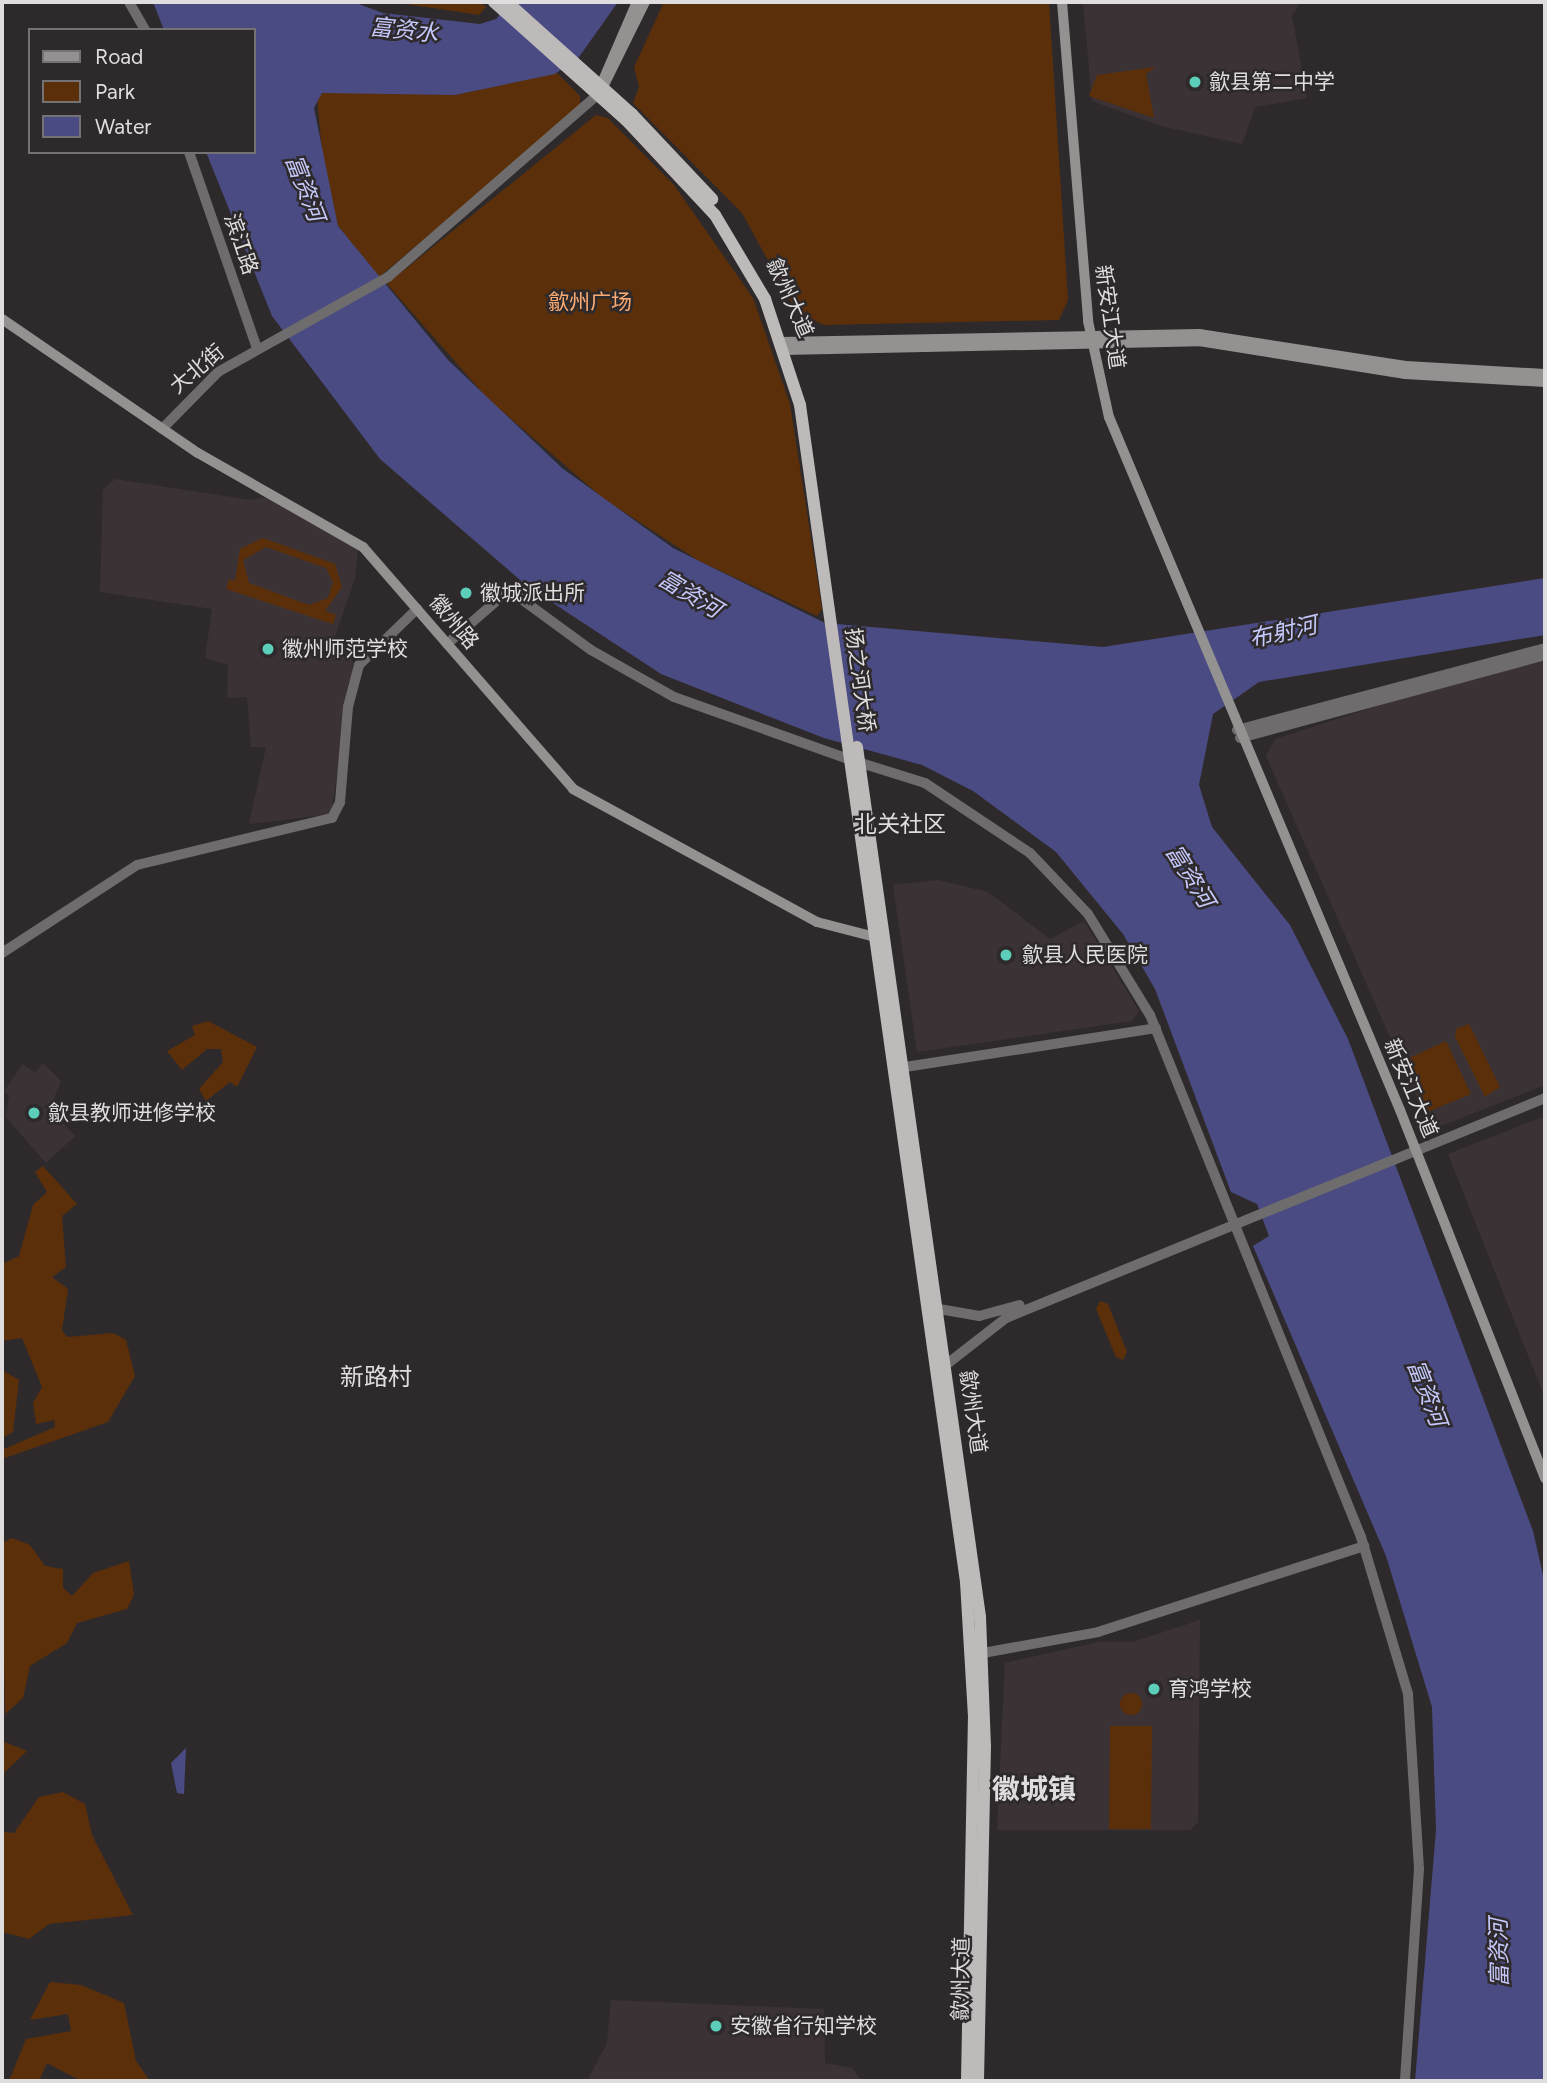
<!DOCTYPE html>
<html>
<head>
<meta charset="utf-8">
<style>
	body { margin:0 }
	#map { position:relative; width:1547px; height:2083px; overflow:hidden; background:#2e2a2c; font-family:Figtree,"Noto Sans SC",sans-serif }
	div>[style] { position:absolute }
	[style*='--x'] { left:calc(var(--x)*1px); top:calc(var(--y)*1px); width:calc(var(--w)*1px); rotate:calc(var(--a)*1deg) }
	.built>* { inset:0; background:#3b3236 }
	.green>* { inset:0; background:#5b2f09 }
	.round { border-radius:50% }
	.water>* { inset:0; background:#4a4b82 }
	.tertiary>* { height:10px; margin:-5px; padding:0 5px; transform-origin:5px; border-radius:5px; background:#6e6c6c }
	.secondary>* { height:10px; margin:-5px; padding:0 5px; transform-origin:5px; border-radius:5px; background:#949191 }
	.trunk>* { height:12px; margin:-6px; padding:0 6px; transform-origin:6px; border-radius:6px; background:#bebaba }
	.dots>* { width:19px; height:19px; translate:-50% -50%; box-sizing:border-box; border:4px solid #2e2a2c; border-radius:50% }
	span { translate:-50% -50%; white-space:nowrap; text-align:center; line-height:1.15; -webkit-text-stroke:5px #2e2a2c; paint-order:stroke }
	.poi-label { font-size:21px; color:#dfddde }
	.left { translate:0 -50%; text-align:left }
	.street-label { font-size:21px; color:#dfddde }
	.park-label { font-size:21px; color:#fbab72 }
	.water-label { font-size:23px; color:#c4c8fb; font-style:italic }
	.neighbourhood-label { font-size:23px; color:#dfddde }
	.quarter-label { font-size:24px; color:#dfddde }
	.district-label { font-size:28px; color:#dfddde; font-weight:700 }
	.frame { position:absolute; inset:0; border:4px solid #dfddde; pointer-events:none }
	.legend { position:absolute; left:28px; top:28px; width:228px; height:126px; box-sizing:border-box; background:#2e2a2c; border:2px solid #757273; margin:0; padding:9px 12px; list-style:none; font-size:21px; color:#dfddde }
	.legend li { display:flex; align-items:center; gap:14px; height:35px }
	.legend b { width:35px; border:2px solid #757273 }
</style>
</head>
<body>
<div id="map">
	<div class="built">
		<i style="clip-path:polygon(1083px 2px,1301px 2px,1292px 16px,1307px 98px,1255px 107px,1242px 144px,1161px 126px,1092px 101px)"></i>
		<i style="clip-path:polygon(115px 479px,250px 500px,267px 497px,358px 547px,355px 578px,330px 651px,340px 646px,354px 663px,331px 814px,249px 824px,266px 747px,251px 747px,247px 697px,227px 698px,228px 665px,205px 658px,212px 609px,100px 592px,103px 490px)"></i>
		<i style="clip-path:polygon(1545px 661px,1545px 1085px,1431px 1130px,1266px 756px,1275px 739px,1449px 683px)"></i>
		<i style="clip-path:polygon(938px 880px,988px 892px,1050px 939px,1084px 921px,1139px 1011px,1132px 1021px,917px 1052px,893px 885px)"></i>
		<i style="clip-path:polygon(43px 1063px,61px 1081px,54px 1098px,65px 1109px,57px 1117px,75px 1136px,46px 1163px,6px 1117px,9px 1095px,4px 1091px,23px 1064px,35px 1073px)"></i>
		<i style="clip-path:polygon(1545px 1116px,1545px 1398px,1448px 1154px)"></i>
		<i style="clip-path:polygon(1200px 1620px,1198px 1822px,1190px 1830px,997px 1830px,1005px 1663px,1099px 1642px,1133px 1642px)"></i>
		<i style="clip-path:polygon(611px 2000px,824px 2009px,825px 2063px,852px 2068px,862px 2081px,587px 2081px,607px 2043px)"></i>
	</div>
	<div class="green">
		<i style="clip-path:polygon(393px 2px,480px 2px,486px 7px,479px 15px)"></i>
		<i style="clip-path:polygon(664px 2px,1049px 2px,1068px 300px,1059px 320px,824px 325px,797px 313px,742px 213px,633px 103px,639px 87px,634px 67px)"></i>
		<i style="clip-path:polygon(1156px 67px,1146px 74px,1154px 118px,1089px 96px,1097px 75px)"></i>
		<i style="clip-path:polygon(557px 73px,580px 96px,580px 107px,379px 277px,338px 226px,324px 173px,317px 97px,327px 91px,455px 95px)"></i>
		<i style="clip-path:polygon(596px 115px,608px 118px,674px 185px,753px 298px,790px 404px,822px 609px,817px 616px,699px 561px,604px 499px,488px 399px,387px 284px)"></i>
		<i style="clip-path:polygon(evenodd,263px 538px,335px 564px,342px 587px,325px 611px,336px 615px,333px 624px,226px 589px,229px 579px,235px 581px,240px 549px,263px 538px,266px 547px,326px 568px,333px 582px,328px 598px,309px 605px,249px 583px,243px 560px,266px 547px)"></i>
		<i style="clip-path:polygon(208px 1021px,257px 1047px,237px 1087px,230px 1082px,206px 1101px,199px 1089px,223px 1062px,221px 1049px,207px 1049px,182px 1070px,167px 1051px,195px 1035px,192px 1026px)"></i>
		<i style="clip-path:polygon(1469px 1024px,1500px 1087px,1485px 1097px,1455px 1037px,1456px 1029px)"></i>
		<i style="clip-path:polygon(1446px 1041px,1471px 1094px,1427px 1112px,1403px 1061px)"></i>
		<i style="clip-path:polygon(43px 1166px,77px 1204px,62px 1216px,66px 1267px,52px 1277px,68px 1289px,62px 1330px,67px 1337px,113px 1333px,126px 1340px,135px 1376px,108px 1422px,2px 1459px,2px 1450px,55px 1427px,54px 1420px,36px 1424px,33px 1403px,42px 1387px,22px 1338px,2px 1341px,2px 1264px,19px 1256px,33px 1205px,47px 1192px,35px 1172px)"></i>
		<i style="clip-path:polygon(1100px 1301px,1108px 1304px,1127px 1352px,1123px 1360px,1116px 1357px,1096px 1309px)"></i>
		<i style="clip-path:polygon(2px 1370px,19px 1380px,13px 1432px,2px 1438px)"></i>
		<i style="clip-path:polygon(12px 1538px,30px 1545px,45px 1566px,63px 1569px,63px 1588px,72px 1596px,93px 1573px,129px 1561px,134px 1595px,127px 1609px,77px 1623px,67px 1643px,30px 1666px,23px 1698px,5px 1714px,2px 1543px)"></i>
		<i class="round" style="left:1120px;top:1693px;width:22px;height:22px"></i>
		<i style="clip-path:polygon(1110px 1726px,1152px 1726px,1151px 1829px,1109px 1829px)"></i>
		<i style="clip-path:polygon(2px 1741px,27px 1751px,4px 1773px,2px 1773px)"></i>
		<i style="clip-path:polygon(63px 1792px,85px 1804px,92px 1835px,133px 1915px,49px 1924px,29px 1939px,2px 1932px,2px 1832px,14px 1833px,39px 1797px)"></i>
		<i style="clip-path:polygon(50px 1982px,81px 1985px,124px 2003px,136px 2061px,150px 2081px,81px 2081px,47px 2063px,39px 2081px,9px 2081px,26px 2039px,71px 2031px,68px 2014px,30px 2020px)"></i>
	</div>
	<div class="water">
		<i style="clip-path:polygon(153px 2px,353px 2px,383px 13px,480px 24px,496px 19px,510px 2px,618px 2px,579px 57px,555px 74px,455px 95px,322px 93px,314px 108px,338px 226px,448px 360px,562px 468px,673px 548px,825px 623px,1103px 647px,1545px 578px,1545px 635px,1259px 682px,1213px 714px,1199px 785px,1212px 827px,1290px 925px,1348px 1039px,1533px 1531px,1545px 1584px,1545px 2081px,1415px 2081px,1436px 1830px,1432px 1707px,1386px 1556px,1253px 1246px,1269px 1236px,1257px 1204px,1231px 1192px,1155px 989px,1123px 934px,1056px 852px,973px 791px,922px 765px,824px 738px,661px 674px,527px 586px,380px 459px,272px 316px,206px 152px,254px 152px,254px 30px,164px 30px)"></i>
		<i style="clip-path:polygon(186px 1748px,184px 1794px,177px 1793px,171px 1763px)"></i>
	</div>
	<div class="tertiary">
		<i style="--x:129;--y:2;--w:32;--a:60"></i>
		<i style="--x:189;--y:152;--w:207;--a:70.9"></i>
		<i style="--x:162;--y:429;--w:80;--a:-45.5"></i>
		<i style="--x:218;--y:372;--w:195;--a:-29.2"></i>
		<i style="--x:388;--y:277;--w:277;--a:-41"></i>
		<i style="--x:447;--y:644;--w:82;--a:-41.1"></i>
		<i style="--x:509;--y:590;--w:102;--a:36.2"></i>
		<i style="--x:591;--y:650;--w:95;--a:29.5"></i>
		<i style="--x:674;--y:697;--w:188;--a:19.6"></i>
		<i style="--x:1237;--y:730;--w:319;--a:-14.9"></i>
		<i style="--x:1240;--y:738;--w:316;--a:-15.2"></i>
		<i style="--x:861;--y:763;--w:67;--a:17.4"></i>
		<i style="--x:925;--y:783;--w:126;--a:33.7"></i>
		<i style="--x:1030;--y:853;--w:84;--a:46.4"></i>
		<i style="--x:1088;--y:914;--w:119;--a:58.5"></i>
		<i style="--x:1150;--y:1015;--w:563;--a:67.99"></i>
		<i style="--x:1361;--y:1537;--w:164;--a:73.3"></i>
		<i style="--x:1408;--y:1694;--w:175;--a:86.4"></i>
		<i style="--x:1419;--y:1869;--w:212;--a:93.8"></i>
		<i style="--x:2;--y:953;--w:161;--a:-33.1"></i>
		<i style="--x:137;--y:865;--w:201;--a:-13.6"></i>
		<i style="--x:332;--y:818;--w:18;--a:-63"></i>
		<i style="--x:340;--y:802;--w:95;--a:-85.2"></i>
		<i style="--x:348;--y:707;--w:43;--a:-75.3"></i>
		<i style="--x:359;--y:665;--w:81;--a:-44"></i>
		<i style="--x:905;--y:1067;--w:254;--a:-8.8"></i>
		<i style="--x:939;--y:1309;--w:41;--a:9.9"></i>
		<i style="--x:979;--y:1316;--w:42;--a:-15"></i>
		<i style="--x:947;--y:1364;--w:75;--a:-37.9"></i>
		<i style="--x:1006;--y:1318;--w:582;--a:-22.2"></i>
		<i style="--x:983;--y:1653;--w:117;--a:-10.3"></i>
		<i style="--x:1098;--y:1632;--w:280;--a:-17.9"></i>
	</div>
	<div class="secondary">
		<i style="--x:1062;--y:2;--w:320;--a:85.3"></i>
		<i style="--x:1088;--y:321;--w:98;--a:77.7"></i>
		<i style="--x:1109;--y:417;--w:752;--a:67.22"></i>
		<i style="--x:1400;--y:1110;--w:396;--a:68.5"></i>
		<i style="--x:598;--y:92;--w:98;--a:-66.6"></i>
		<i style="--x:600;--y:93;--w:102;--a:-63.7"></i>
		<i style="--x:2;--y:319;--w:237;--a:34.4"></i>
		<i style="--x:198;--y:453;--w:190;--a:29.7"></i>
		<i style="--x:363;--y:547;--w:320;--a:49"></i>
		<i style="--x:573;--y:789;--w:278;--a:28.6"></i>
		<i style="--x:817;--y:922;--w:60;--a:14.5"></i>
		<i style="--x:782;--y:342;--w:417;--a:-1.1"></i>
		<i style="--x:1199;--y:334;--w:209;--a:8.8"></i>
		<i style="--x:1406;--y:366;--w:139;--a:3.3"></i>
		<i style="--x:784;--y:350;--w:415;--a:-1.2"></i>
		<i style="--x:1199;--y:341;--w:209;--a:9.1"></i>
		<i style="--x:1405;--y:374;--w:140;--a:3.3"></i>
	</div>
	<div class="trunk">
		<i style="--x:494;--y:2;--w:177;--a:41.8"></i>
		<i style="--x:626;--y:120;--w:130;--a:46.9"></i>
		<i style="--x:715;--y:215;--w:98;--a:59.2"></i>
		<i style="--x:765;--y:299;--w:112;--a:71.7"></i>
		<i style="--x:800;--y:405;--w:1189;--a:81.97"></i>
		<i style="--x:966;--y:1582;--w:133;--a:86.6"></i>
		<i style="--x:974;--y:1715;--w:366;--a:91.1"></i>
		<i style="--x:507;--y:2;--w:168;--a:41.9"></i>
		<i style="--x:632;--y:114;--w:117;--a:46.7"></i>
		<i style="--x:857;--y:747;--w:879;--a:81.95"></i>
		<i style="--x:980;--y:1617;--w:129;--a:87.8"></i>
		<i style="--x:985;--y:1746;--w:335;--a:91.2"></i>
	</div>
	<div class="dots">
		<i style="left:1195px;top:82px;background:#5cceba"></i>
		<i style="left:466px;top:593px;background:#5cceba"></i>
		<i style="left:268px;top:649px;background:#5cceba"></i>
		<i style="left:1006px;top:955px;background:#5cceba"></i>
		<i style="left:34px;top:1113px;background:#5cceba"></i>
		<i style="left:1154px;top:1689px;background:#5cceba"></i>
		<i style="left:716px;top:2026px;background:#5cceba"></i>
	</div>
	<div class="poi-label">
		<span class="left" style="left:1209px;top:82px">歙县第二中学</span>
		<span class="left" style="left:480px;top:593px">徽城派出所</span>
		<span class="left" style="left:282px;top:649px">徽州师范学校</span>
		<span class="left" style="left:1022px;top:955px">歙县人民医院</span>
		<span class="left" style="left:48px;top:1113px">歙县教师进修学校</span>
		<span class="left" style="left:1168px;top:1689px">育鸿学校</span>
		<span class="left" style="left:730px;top:2026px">安徽省行知学校</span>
	</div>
	<div class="street-label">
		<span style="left:241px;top:244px;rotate:71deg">滨江路</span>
		<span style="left:790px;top:298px;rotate:66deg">歙州大道</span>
		<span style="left:1110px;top:317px;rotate:82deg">新安江大道</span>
		<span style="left:197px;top:369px;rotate:-40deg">大北街</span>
		<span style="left:454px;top:622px;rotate:50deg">徽州路</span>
		<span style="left:860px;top:680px;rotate:82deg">扬之河大桥</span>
		<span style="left:1411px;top:1088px;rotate:67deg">新安江大道</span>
		<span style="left:973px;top:1412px;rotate:82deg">歙州大道</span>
		<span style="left:961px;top:1979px;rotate:-89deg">歙州大道</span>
	</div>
	<div class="park-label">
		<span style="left:590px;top:302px">歙州广场</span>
	</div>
	<div class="water-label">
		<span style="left:404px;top:30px;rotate:6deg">富资水</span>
		<span style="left:305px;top:188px;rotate:69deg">富资河</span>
		<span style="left:690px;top:594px;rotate:31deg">富资河</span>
		<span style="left:1283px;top:632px;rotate:-13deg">布射河</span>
		<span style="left:1190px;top:876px;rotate:58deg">富资河</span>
		<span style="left:1427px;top:1393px;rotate:69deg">富资河</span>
		<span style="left:1499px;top:1953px;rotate:-91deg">富资河</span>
	</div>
	<div class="neighbourhood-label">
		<span style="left:900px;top:824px">北关社区</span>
	</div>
	<div class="quarter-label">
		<span style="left:376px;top:1377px">新路村</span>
	</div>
	<div class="district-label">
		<span style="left:1034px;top:1789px">徽城镇</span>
	</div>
	<div class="frame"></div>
	<ul class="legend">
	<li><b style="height:9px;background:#949191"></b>Road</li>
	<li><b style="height:19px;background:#5b2f09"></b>Park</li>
	<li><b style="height:19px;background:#4a4b82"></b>Water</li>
	</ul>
</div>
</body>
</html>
